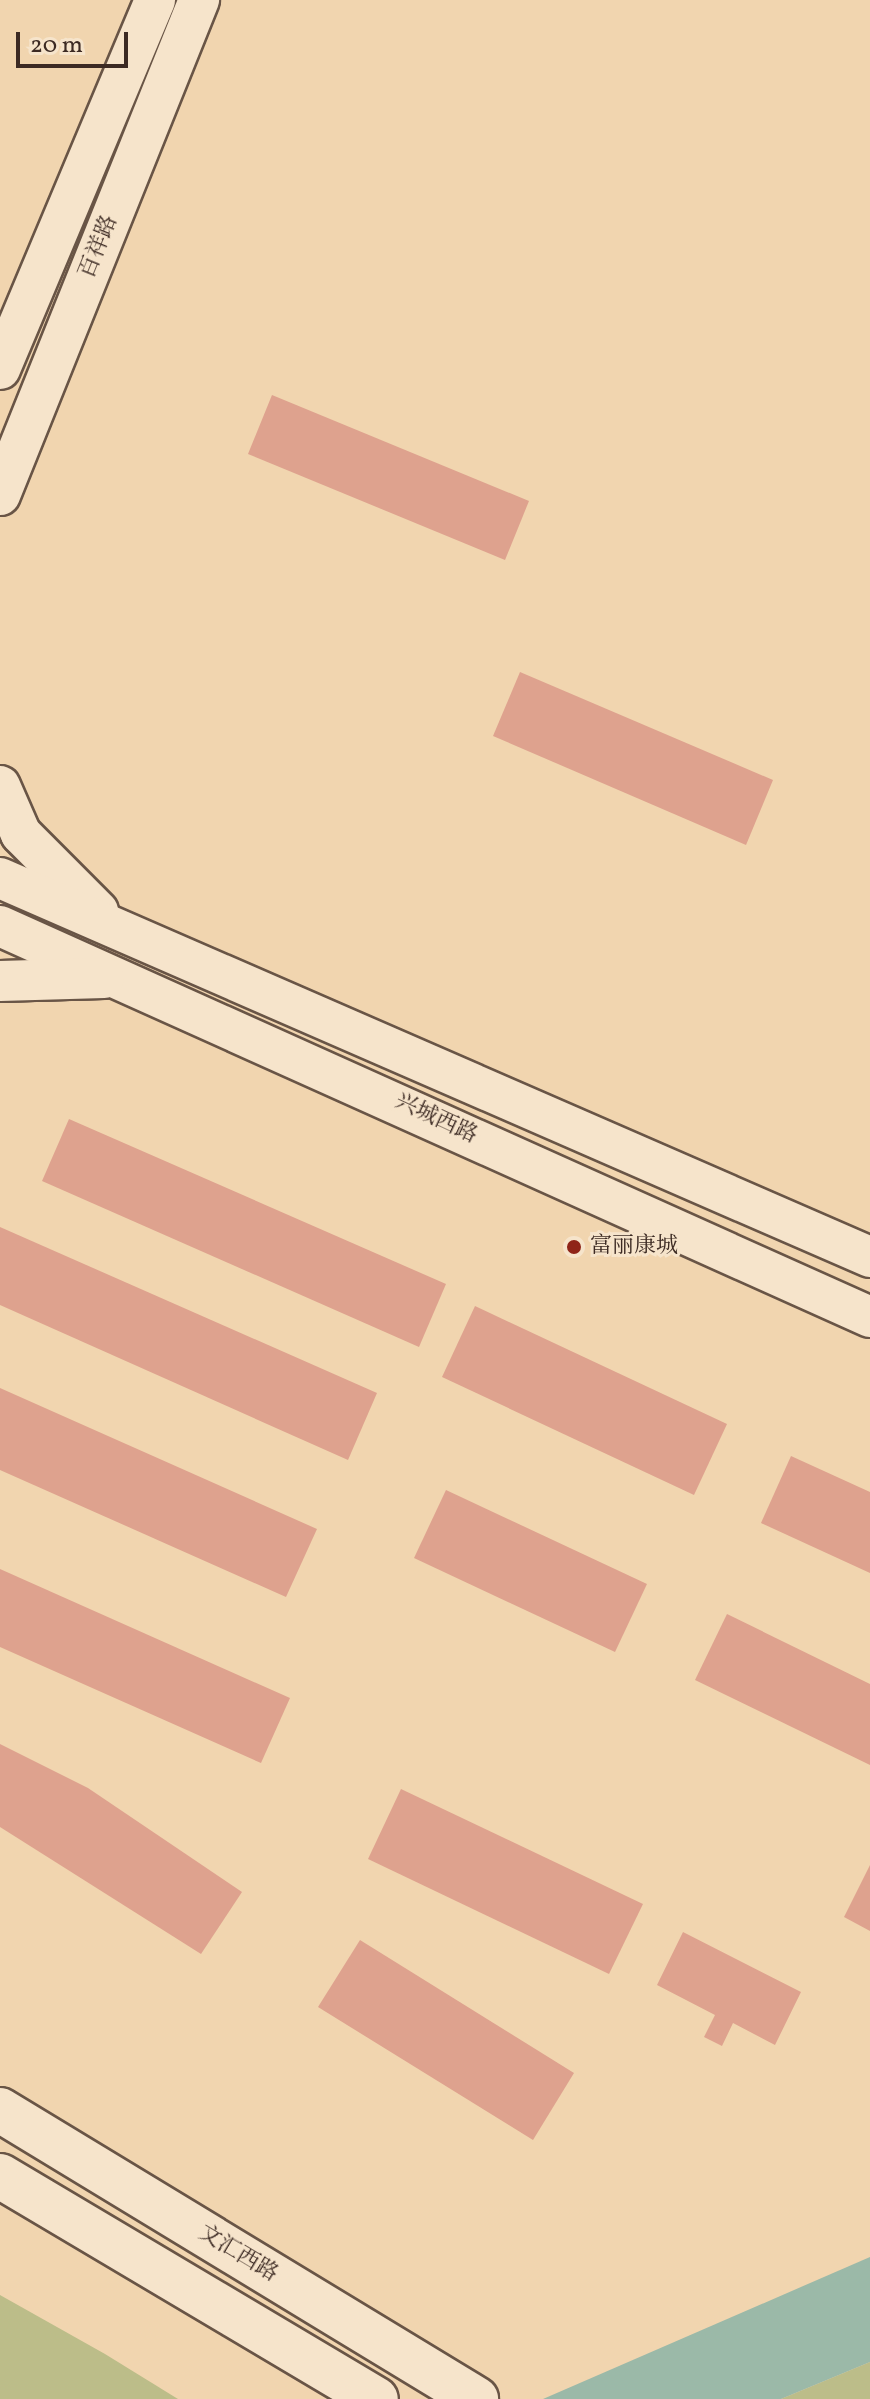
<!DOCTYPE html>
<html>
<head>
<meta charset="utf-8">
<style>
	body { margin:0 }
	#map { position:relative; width:870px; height:2399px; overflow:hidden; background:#f1d5af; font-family:Vollkorn,"Noto Serif SC",serif }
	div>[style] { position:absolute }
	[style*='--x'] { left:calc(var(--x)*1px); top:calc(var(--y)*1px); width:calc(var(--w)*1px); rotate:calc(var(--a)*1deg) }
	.green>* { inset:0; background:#bcbd89 }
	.water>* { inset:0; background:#9bb9a8 }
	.building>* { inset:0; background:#dea28e }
	.roads { filter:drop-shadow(2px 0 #695546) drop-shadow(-2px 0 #695546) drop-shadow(0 2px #695546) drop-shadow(0 -2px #695546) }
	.tertiary>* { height:40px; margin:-20px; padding:0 20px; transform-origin:20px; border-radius:20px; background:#f6e4cb }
	.secondary>* { height:44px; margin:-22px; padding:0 22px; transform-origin:22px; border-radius:22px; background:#f6e4cb }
	.dots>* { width:22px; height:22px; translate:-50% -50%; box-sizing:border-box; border:4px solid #f6e4cb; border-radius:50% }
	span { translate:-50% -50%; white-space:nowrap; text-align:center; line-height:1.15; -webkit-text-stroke:6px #f6e4cb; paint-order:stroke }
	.street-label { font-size:22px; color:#3c2a23 }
	.poi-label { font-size:22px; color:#3c2a23 }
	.left { translate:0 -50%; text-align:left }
	.scale { position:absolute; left:16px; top:32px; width:112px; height:36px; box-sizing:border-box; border:4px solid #3c2a23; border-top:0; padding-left:10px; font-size:24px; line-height:28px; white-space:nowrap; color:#3c2a23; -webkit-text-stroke:6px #f6e4cb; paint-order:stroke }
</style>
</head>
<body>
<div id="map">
	<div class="green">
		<i style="clip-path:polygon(0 2295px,105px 2354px,178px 2399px,0 2399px)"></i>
		<i style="clip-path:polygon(870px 2362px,870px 2399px,781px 2399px)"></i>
	</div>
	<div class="water">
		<i style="clip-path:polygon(870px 2257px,870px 2362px,781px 2399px,543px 2399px)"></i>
	</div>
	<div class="building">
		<i style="clip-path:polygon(272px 395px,529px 501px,505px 560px,248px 454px)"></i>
		<i style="clip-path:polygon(520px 672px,773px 780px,746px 845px,493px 736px)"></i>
		<i style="clip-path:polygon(69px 1119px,446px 1284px,419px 1347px,42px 1181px)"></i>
		<i style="clip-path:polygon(0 1227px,377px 1393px,348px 1460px,0 1305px)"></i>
		<i style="clip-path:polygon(475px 1306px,727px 1424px,694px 1495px,442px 1377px)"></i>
		<i style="clip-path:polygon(0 1388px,317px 1529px,286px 1597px,0 1470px)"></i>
		<i style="clip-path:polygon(791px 1456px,870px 1492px,870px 1573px,761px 1523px)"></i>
		<i style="clip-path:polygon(446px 1490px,647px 1584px,615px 1652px,414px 1558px)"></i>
		<i style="clip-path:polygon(0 1569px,290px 1698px,261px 1763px,0 1647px)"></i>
		<i style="clip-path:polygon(727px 1614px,870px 1684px,870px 1765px,695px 1680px)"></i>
		<i style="clip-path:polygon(0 1744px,88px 1788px,242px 1892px,201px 1954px,0 1827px)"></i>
		<i style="clip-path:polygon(401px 1789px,643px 1904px,609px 1974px,368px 1859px)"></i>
		<i style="clip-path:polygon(870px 1865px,870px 1931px,844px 1917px)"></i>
		<i style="clip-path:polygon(683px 1932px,801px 1992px,775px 2045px,733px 2023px,722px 2046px,704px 2037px,715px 2015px,657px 1985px)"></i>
		<i style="clip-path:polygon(360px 1940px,574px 2073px,533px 2140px,318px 2007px)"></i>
	</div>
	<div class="roads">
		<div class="tertiary">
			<i style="--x:0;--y:369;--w:400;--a:-67.2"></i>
			<i style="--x:0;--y:495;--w:534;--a:-68.1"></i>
			<i style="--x:0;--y:786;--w:52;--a:66.4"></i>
			<i style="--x:21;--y:834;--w:109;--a:45"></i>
			<i style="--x:0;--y:878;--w:949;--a:23.54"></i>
			<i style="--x:0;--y:926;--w:954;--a:24.2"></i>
			<i style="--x:0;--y:981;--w:104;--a:-1.7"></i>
		</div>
		<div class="secondary">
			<i style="--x:0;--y:2110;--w:557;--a:31.26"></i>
			<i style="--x:0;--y:2176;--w:437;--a:30.7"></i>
		</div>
	</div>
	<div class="dots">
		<i style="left:574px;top:1247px;background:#8f2418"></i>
	</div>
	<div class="street-label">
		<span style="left:99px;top:247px;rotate:-68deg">百祥路</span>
		<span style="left:436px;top:1119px;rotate:25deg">兴城西路</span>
		<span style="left:238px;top:2254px;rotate:31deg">文汇西路</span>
	</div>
	<div class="poi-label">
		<span class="left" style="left:590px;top:1247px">富丽康城</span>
	</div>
	<div class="scale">20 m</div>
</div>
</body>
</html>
